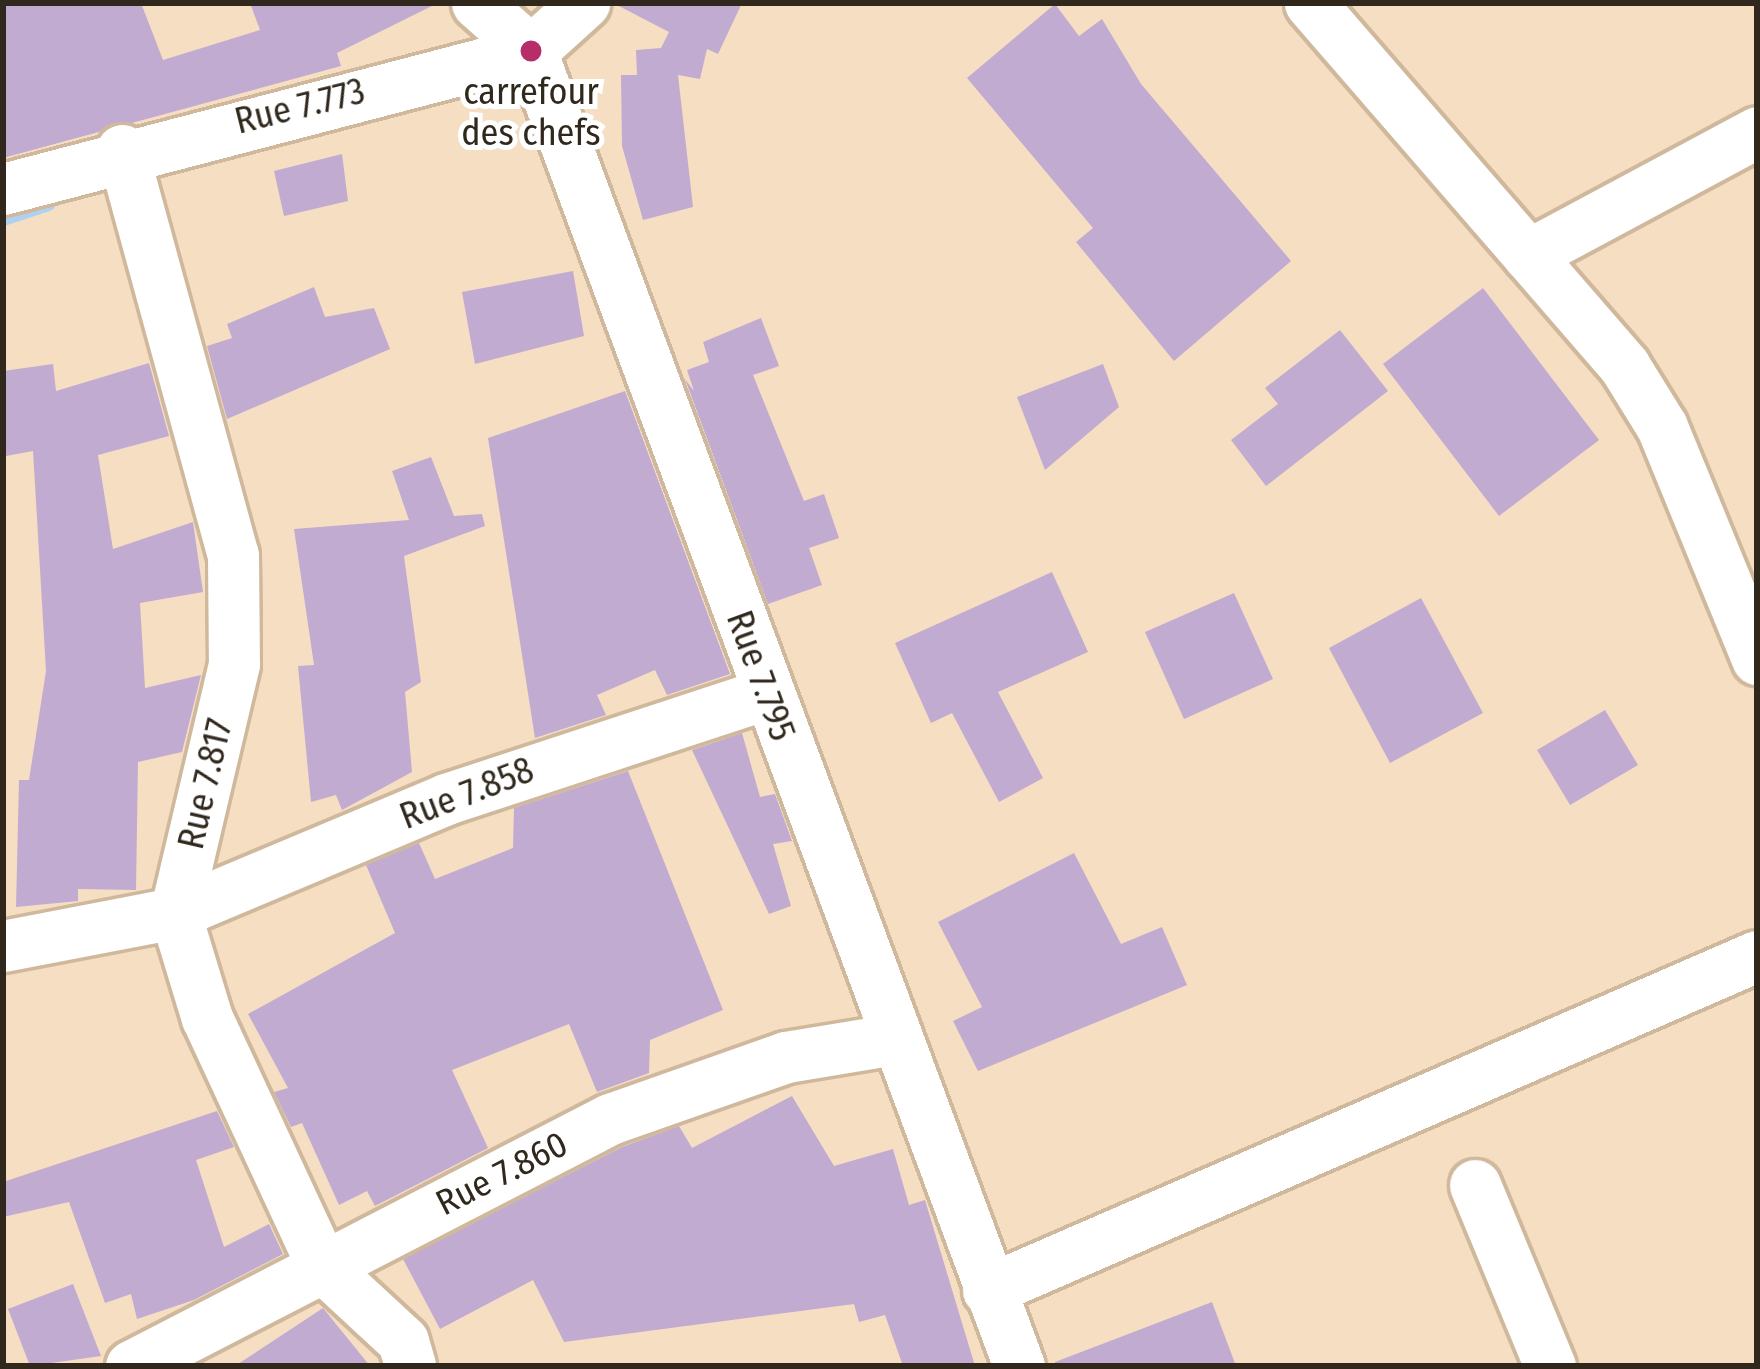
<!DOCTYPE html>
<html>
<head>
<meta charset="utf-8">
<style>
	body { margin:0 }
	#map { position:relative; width:1760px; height:1369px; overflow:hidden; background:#f6dec2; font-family:"Fira Sans Condensed",sans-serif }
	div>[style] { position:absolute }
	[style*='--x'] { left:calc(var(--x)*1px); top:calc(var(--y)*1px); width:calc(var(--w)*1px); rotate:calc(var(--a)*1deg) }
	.stream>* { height:15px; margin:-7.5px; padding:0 7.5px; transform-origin:7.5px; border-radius:7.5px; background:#aed0f1 }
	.building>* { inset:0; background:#c2abd1 }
	.roads { filter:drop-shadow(3px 0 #cfb89c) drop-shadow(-3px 0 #cfb89c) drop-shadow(0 3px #cfb89c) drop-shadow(0 -3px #cfb89c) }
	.minor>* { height:51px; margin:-25.5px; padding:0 25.5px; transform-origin:25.5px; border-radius:25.5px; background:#fff }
	.dots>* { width:33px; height:33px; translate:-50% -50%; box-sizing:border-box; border:6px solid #fff; border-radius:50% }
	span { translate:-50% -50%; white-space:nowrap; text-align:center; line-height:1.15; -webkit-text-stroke:10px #fff; paint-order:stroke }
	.poi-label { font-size:36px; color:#30281d }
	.street-label { font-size:36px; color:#30281d }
	.frame { position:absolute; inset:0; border:6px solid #30281d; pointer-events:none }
</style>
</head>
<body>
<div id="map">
	<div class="stream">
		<i style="--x:3;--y:218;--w:47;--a:-18.4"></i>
	</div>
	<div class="building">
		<i style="clip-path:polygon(3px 3px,141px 3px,163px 60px,260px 30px,250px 3px,438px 3px,337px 53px,341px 66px,3px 158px)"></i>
		<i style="clip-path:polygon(613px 3px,742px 3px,718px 54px,707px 49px,700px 79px,678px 75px,693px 207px,643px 220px,622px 146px,621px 75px,637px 75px,636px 50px,661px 48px,669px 32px)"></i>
		<i style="clip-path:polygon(1055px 4px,1079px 36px,1102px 19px,1141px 84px,1291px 261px,1174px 361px,1076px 242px,1093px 228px,967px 78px)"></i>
		<i style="clip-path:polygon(342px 154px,348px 201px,284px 216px,274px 171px)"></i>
		<i style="clip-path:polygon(573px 271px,584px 336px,475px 364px,462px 292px)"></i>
		<i style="clip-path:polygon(314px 287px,325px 317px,374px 308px,390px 349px,227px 419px,207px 346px,232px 338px,227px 324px)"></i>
		<i style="clip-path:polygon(1483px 288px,1599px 440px,1499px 516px,1383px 364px)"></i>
		<i style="clip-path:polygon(761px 318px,779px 366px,753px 375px,804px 501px,824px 494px,839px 538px,809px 548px,822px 585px,768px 604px,685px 379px,694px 391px,687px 370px,709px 362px,703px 342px)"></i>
		<i style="clip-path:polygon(1340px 330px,1388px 391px,1266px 486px,1231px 440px,1278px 404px,1265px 388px)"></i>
		<i style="clip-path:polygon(149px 363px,169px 436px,98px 455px,113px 549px,193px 522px,203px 592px,140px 603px,145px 688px,201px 675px,182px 752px,138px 762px,136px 890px,78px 889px,78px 901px,16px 907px,19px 780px,29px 780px,46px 671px,33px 451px,6px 456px,3px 371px,53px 364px,56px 391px)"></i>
		<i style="clip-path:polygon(1103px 364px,1119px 407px,1045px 470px,1017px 397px)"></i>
		<i style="clip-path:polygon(625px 391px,730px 674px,667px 695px,655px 670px,597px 695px,606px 715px,535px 738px,488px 438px)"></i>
		<i style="clip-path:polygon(431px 457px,454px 516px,482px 514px,485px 526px,404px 556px,421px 682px,405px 692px,412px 772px,342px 810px,336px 795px,311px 802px,298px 666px,314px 665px,294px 529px,409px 520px,392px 471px)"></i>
		<i style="clip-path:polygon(1052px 572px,1088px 652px,998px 692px,1043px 778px,999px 802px,952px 713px,931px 723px,895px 643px)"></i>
		<i style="clip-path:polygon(1234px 593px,1273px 679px,1184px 719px,1145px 632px)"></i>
		<i style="clip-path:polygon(1421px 598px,1483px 713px,1390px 763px,1329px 648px)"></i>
		<i style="clip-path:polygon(1605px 710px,1638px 765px,1570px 805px,1537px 750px)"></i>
		<i style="clip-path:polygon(742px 733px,760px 797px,775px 794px,792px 841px,773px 844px,791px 906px,769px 914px,692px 750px)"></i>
		<i style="clip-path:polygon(628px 771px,723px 1010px,650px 1040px,649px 1073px,597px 1092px,569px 1024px,452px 1070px,488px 1148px,375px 1206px,367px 1191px,339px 1205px,302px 1123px,291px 1127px,274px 1092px,288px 1088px,248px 1014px,395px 933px,366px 865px,419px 843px,435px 879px,513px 848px,514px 808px)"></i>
		<i style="clip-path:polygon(1074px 853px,1121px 944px,1162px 927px,1187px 985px,978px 1071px,953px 1021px,982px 1007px,938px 922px)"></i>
		<i style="clip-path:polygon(792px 1096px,834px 1166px,893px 1149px,909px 1205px,925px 1200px,975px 1366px,903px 1366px,885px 1315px,859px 1322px,854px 1304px,564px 1342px,533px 1280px,440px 1329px,403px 1259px,622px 1147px,679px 1126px,692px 1148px)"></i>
		<i style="clip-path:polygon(217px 1111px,234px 1147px,196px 1160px,224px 1247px,269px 1224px,283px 1254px,194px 1300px,137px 1319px,131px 1294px,105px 1303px,69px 1202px,3px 1217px,3px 1182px)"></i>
		<i style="clip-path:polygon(73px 1284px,101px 1356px,30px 1366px,8px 1309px)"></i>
		<i style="clip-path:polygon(1212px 1302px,1236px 1366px,1055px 1366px,1055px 1362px)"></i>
		<i style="clip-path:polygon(323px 1308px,370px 1366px,235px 1366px)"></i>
	</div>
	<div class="roads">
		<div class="minor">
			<i style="--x:477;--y:3;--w:72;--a:41.6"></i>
			<i style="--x:531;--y:51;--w:1403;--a:69.64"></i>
			<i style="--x:1310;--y:3;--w:481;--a:49.1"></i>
			<i style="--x:1625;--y:367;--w:70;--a:58.3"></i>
			<i style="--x:1662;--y:427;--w:251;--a:67.7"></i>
			<i style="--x:122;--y:150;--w:420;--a:74.7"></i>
			<i style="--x:233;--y:555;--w:109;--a:89.5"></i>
			<i style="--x:234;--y:664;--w:256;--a:103.3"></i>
			<i style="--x:175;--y:913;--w:110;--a:73.1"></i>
			<i style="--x:207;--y:1018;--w:273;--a:65.1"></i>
			<i style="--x:322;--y:1266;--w:110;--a:42.8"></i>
			<i style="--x:403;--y:1341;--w:26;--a:74"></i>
			<i style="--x:3;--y:189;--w:546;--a:-14.65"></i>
			<i style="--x:531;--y:51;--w:72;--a:-42.2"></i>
			<i style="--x:1528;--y:255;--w:260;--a:-28.2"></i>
			<i style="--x:3;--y:946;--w:175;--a:-10.9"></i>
			<i style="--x:175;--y:913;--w:294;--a:-22.8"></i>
			<i style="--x:446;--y:799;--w:337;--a:-18.2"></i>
			<i style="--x:1475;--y:1185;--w:196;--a:67.5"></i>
			<i style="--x:988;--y:1290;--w:838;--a:-23.48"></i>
			<i style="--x:131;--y:1366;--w:539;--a:-27.28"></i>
			<i style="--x:610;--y:1119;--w:187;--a:-19.4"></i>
			<i style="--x:786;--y:1057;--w:110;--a:-9.4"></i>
		</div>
	</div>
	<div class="dots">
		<i style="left:531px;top:51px;background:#b72d67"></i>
	</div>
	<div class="poi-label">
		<span style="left:531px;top:113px">carrefour<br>des chefs</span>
	</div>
	<div class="street-label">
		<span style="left:300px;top:107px;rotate:-14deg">Rue 7.773</span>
		<span style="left:760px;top:676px;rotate:70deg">Rue 7.795</span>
		<span style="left:206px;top:784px;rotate:-77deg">Rue 7.817</span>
		<span style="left:467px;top:794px;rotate:-21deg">Rue 7.858</span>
		<span style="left:502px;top:1174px;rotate:-27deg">Rue 7.860</span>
	</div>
	<div class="frame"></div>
</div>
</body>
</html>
